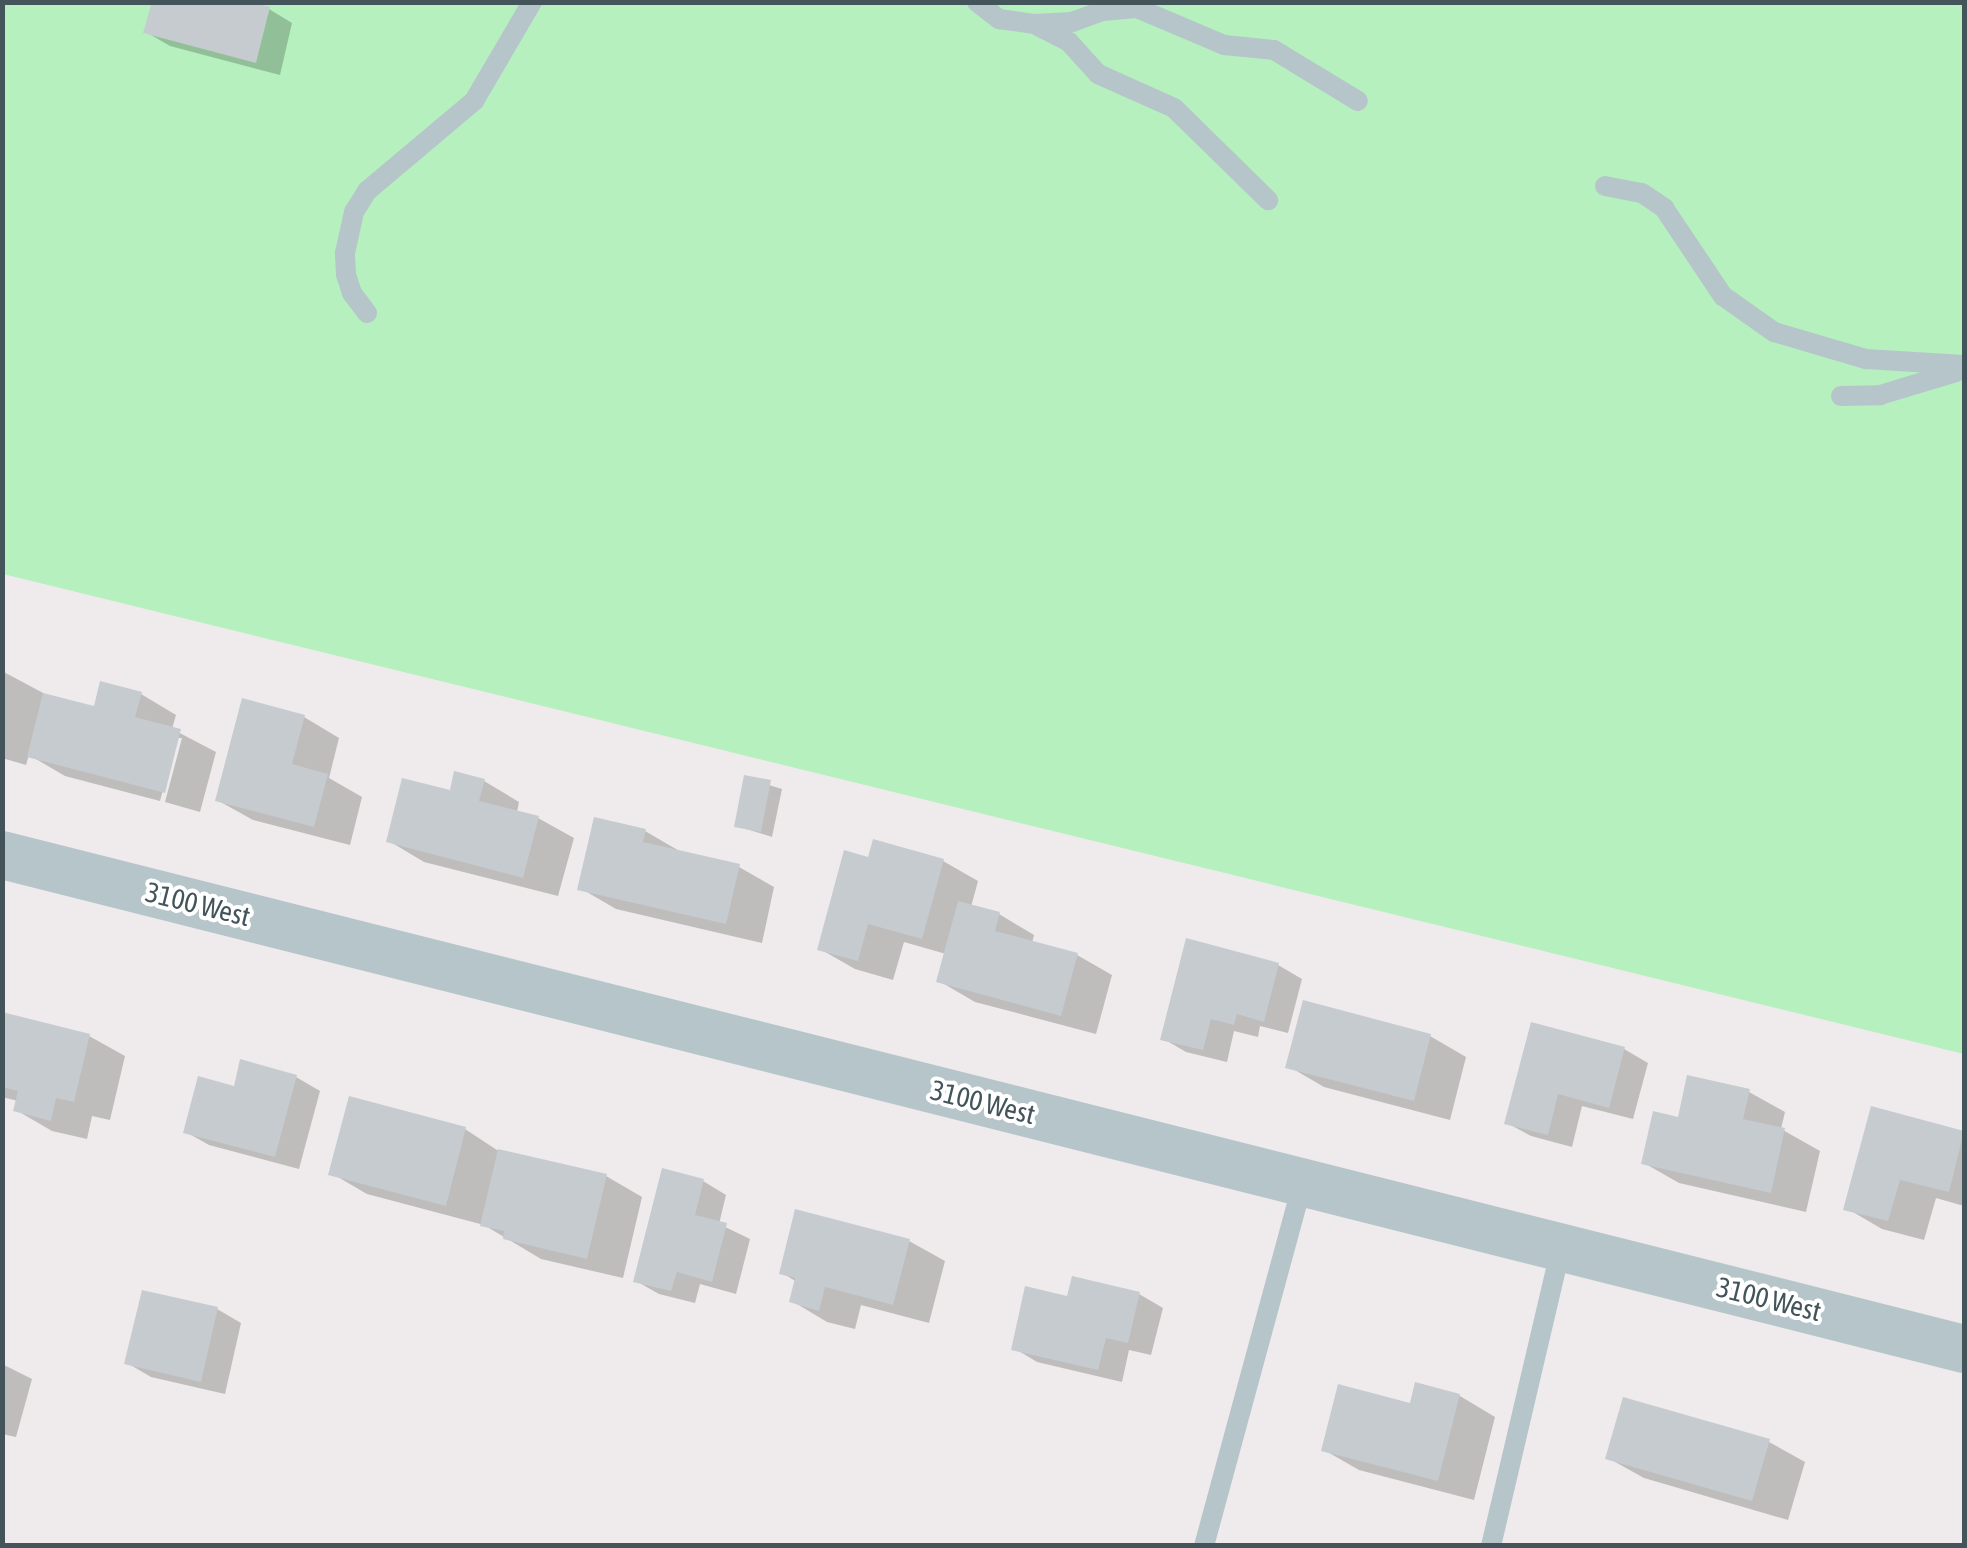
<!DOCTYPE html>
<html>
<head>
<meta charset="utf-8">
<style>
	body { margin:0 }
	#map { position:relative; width:1967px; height:1548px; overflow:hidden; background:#efebec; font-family:"Asap Condensed",sans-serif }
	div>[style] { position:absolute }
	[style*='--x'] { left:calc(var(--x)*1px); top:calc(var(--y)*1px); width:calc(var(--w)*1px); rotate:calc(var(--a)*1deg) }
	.green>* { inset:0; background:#b6f0be }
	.shadow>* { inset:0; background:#0003 }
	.building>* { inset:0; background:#c5cbcf }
	.service>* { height:20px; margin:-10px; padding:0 10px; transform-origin:10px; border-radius:10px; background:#b6c5ca }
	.tertiary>* { height:48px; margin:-24px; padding:0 24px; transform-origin:24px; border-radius:24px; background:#b6c5ca }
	span { translate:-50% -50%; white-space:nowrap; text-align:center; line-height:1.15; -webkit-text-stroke:8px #fff; paint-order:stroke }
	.street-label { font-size:28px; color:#43555a }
	.frame { position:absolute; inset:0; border:5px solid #43555a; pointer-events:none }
</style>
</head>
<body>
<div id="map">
	<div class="green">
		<i style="clip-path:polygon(3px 3px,1964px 3px,1964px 1054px,3px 574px)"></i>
	</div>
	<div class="shadow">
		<i style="clip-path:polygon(269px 9px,292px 23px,280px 75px,170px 46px,146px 32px)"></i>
		<i style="clip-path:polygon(2px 671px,45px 694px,96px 709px,141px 694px,176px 715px,172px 729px,216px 752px,200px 812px,165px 802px,182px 738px,177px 738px,160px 801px,65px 776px,29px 755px,26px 765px,2px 758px)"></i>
		<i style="clip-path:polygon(304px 717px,339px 738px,329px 778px,362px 797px,350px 845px,253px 820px,217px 800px)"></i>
		<i style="clip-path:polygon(746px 778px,782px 789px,772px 837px,737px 826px)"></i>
		<i style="clip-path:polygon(484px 781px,519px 802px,517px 812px,538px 818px,574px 838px,558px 896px,424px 862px,389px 841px,452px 794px)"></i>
		<i style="clip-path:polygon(645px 831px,681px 852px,739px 867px,774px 887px,762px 943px,616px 909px,580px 888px)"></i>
		<i style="clip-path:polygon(869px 860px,943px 861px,978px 881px,971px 907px,999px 914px,1034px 935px,1032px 943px,1077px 955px,1112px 975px,1096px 1034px,975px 1002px,939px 981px,946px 954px,904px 942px,893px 980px,855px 969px,820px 949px)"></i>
		<i style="clip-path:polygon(1278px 965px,1302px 979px,1288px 1033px,1260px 1026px,1258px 1037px,1234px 1031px,1227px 1062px,1186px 1052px,1162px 1038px)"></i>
		<i style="clip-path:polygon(1305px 1004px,1430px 1036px,1466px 1057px,1450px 1120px,1324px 1087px,1288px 1066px)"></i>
		<i style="clip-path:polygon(2px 1015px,89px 1036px,125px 1056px,110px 1120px,92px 1116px,87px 1139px,52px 1131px,16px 1110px,18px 1101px,2px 1097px)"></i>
		<i style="clip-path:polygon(1624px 1049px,1648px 1063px,1633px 1119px,1582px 1106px,1572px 1147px,1531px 1136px,1507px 1123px)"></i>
		<i style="clip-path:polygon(296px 1077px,320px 1091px,299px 1169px,209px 1145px,186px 1132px,236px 1089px)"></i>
		<i style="clip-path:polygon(1749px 1092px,1785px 1112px,1781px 1129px,1820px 1151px,1806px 1212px,1679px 1183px,1644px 1163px,1680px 1120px)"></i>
		<i style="clip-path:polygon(350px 1099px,465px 1129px,500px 1152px,606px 1176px,642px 1197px,623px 1278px,541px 1259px,484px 1225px,367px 1194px,331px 1173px)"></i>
		<i style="clip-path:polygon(1872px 1109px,1964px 1134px,1964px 1206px,1936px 1198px,1924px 1240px,1882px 1229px,1846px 1208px)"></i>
		<i style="clip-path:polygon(703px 1181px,726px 1195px,719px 1224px,750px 1239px,736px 1294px,700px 1284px,695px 1303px,659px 1294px,636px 1281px)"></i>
		<i style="clip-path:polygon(909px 1241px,945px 1261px,929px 1323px,861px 1305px,855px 1329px,827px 1322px,792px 1301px,797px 1282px,782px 1273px)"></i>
		<i style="clip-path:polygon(1074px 1279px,1139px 1294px,1163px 1308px,1151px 1355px,1129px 1350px,1122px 1382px,1037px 1362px,1014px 1348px,1069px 1299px)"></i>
		<i style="clip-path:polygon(217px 1309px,241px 1323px,225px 1394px,151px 1377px,127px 1363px)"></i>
		<i style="clip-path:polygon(2px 1364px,32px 1379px,16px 1437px,2px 1434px)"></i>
		<i style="clip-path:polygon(1417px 1385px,1460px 1396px,1495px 1417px,1474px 1500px,1359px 1470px,1324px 1450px,1412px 1406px)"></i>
		<i style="clip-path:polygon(1769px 1442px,1805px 1462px,1788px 1520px,1644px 1478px,1608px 1458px)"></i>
	</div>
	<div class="building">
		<i style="clip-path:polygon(152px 2px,253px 2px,270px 7px,256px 63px,143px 33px)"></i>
		<i style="clip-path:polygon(100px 681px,142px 692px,135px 717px,181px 729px,165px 793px,27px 757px,43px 693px,94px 706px)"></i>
		<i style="clip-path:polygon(242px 698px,305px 715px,292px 764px,328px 774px,314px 827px,215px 801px)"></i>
		<i style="clip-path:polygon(454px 771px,485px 779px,479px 801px,539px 816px,523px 878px,386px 842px,402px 778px,450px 790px)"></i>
		<i style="clip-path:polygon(744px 775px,771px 780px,761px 832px,734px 827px)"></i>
		<i style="clip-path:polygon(594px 817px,646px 829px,643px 842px,740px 864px,726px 924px,577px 890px)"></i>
		<i style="clip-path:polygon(873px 839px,944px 859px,922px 939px,868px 924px,858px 961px,817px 950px,844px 850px,868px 857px)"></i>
		<i style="clip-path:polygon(958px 901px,1000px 912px,995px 931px,1078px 953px,1061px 1016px,936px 982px)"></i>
		<i style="clip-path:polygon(1186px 938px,1279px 963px,1264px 1022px,1237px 1014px,1234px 1025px,1211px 1019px,1203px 1050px,1160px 1040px)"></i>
		<i style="clip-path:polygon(1303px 1000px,1431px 1034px,1414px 1101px,1285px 1068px)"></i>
		<i style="clip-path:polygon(2px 1012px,90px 1034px,74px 1102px,56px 1098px,51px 1121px,13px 1111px,18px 1091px,2px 1087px)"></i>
		<i style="clip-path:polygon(1531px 1022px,1625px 1047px,1609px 1108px,1558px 1094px,1548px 1135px,1504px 1124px)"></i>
		<i style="clip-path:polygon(240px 1059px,297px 1075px,275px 1157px,183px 1133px,198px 1076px,234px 1086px)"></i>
		<i style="clip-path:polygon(1687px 1075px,1750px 1089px,1743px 1119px,1785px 1128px,1771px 1193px,1641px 1164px,1653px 1111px,1678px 1117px)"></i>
		<i style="clip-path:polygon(349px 1096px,466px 1127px,446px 1206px,328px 1175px)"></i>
		<i style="clip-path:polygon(1871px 1106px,1964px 1131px,1949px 1192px,1900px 1180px,1888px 1221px,1843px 1210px)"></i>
		<i style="clip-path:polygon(498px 1149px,607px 1174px,587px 1259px,503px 1239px,504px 1231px,480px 1226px)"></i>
		<i style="clip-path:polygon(662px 1168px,704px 1179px,695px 1215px,727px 1223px,712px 1282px,677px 1272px,671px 1291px,633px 1282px)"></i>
		<i style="clip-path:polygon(795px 1209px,910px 1239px,893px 1305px,825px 1287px,819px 1311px,789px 1302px,795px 1278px,779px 1274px)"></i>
		<i style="clip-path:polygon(1072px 1276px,1140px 1292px,1128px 1343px,1106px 1338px,1098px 1370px,1011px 1350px,1025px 1286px,1067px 1296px)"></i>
		<i style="clip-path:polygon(142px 1290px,218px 1307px,201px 1382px,124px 1364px)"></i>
		<i style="clip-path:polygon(1415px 1382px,1460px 1394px,1438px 1481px,1321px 1451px,1338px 1384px,1410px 1403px)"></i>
		<i style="clip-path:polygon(1623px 1397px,1770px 1439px,1752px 1501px,1605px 1459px)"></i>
	</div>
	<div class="service">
		<i style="--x:977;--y:2;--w:28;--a:38"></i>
		<i style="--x:999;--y:19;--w:35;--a:8"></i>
		<i style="--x:1034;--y:24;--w:38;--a:-3"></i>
		<i style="--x:1072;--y:22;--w:32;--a:-20"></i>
		<i style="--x:1102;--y:11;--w:35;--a:-5"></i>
		<i style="--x:1137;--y:8;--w:95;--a:23"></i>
		<i style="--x:1224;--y:45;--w:50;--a:5.7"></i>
		<i style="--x:1274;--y:50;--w:98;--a:31.3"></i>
		<i style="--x:1038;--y:26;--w:35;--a:27"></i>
		<i style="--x:1069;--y:42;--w:43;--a:47.8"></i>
		<i style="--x:1098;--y:74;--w:83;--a:24.1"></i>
		<i style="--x:1174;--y:108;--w:132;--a:44.4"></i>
		<i style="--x:1605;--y:186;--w:38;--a:11"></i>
		<i style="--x:1642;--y:193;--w:27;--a:34"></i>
		<i style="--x:1664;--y:208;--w:106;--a:56.2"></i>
		<i style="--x:1723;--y:296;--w:62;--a:35.2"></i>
		<i style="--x:1774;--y:332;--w:96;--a:16.4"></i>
		<i style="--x:1866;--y:359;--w:98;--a:3.5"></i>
		<i style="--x:367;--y:313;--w:25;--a:-127"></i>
		<i style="--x:352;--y:293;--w:20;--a:-108"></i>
		<i style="--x:346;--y:274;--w:21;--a:-93"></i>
		<i style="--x:345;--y:253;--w:42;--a:-77.6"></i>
		<i style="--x:354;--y:212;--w:25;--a:-58"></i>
		<i style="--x:367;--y:191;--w:140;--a:-40.1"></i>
		<i style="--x:474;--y:101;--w:115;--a:-59.6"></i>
		<i style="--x:1841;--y:396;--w:39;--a:-1"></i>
		<i style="--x:1880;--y:395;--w:79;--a:-16.8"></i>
		<i style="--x:1204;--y:1546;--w:377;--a:-74.8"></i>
		<i style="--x:1491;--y:1546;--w:307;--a:-76.8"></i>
	</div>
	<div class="tertiary">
		<i style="--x:2;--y:855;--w:2023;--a:14.13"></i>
	</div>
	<div class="street-label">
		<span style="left:198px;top:904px;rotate:14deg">3100 West</span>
		<span style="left:983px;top:1102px;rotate:14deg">3100 West</span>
		<span style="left:1769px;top:1299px;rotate:14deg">3100 West</span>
	</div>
	<div class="frame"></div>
</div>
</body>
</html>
